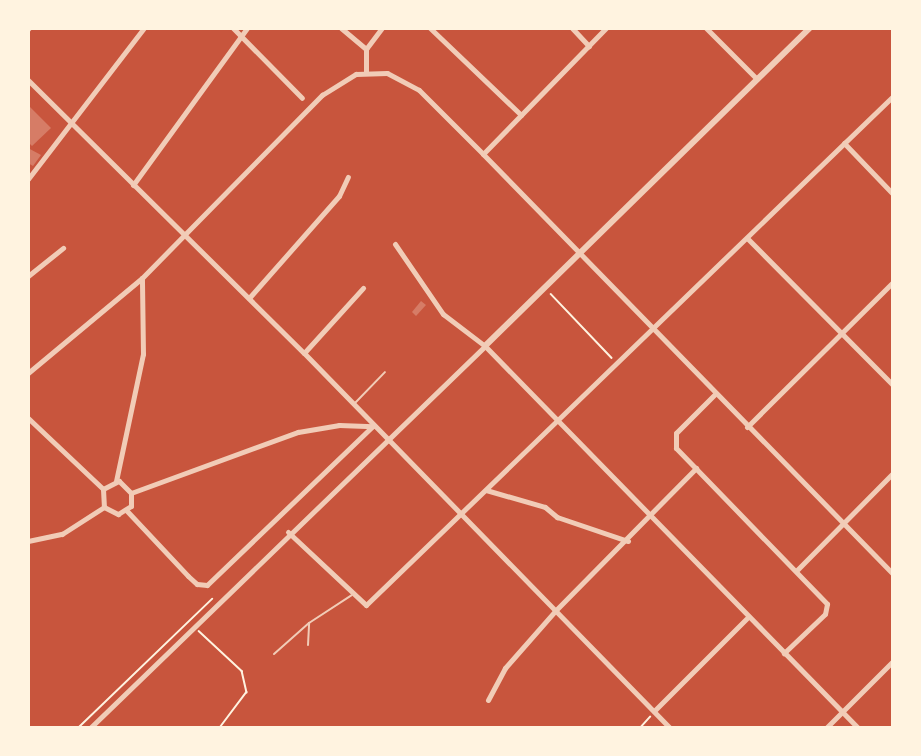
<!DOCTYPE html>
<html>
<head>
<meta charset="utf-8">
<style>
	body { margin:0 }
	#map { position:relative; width:921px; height:756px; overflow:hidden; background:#c8553d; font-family:Lato,sans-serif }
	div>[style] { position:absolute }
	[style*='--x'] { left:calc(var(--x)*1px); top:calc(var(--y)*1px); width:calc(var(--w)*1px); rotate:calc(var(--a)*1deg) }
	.building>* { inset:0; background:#d67c66 }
	.path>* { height:1.5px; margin:-0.75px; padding:0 0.75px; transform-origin:0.75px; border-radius:0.75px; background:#fff3e0 }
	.service>* { height:2px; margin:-1px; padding:0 1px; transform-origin:1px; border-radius:1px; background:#f1ccb7 }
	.minor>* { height:5px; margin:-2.5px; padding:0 2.5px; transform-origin:2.5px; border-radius:2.5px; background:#f1ccb7 }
	.tertiary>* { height:6px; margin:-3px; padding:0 3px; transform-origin:3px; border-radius:3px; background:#f1ccb7 }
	span { translate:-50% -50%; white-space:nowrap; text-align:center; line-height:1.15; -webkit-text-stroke:5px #fff3e0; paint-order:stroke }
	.frame { position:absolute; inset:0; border:30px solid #fff3e0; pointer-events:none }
</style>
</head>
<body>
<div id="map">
	<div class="building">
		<i style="clip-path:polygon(28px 105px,51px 128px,32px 146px,28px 142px)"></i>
		<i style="clip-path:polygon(28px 148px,41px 155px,33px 166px,28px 163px)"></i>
		<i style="clip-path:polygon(421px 301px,426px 305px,416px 316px,412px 312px)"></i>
	</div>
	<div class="path">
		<i style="--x:551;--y:294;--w:88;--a:46.4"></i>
		<i style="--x:199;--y:631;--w:59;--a:42.9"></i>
		<i style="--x:242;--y:671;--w:22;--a:77"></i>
		<i style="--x:247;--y:692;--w:45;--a:126.9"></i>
		<i style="--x:78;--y:728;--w:186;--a:-43.9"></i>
		<i style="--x:640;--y:728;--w:15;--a:-48"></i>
	</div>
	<div class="service">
		<i style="--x:355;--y:403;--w:43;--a:-45.9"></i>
		<i style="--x:308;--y:645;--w:22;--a:-87"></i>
		<i style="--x:274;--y:654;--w:47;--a:-41.5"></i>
		<i style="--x:309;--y:623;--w:51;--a:-33.1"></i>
	</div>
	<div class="minor">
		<i style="--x:233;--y:28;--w:98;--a:45.4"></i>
		<i style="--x:341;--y:28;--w:33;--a:40"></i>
		<i style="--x:430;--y:28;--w:126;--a:43.7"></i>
		<i style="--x:572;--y:28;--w:25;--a:47"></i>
		<i style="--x:706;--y:28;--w:72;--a:45"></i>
		<i style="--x:28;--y:29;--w:1;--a:-45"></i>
		<i style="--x:366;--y:49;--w:26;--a:-53"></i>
		<i style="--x:366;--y:71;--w:22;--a:-90"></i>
		<i style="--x:28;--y:80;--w:388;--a:44.7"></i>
		<i style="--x:304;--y:353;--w:524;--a:45.7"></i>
		<i style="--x:844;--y:143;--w:69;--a:46.2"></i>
		<i style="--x:483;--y:154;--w:176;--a:-45.7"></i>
		<i style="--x:28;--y:179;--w:190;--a:-52.5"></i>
		<i style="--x:133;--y:185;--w:194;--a:-54"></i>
		<i style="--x:747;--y:238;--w:206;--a:45.2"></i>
		<i style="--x:395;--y:244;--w:85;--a:55.6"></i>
		<i style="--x:443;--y:314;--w:53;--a:37.3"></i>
		<i style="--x:485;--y:346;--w:534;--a:45.68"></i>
		<i style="--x:28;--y:276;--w:45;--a:-38.7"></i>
		<i style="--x:249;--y:298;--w:136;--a:-48.6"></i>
		<i style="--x:339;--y:196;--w:21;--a:-65"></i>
		<i style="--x:304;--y:353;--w:88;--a:-47.8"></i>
		<i style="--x:28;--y:373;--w:148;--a:-39.8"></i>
		<i style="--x:142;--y:278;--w:257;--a:-45.5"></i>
		<i style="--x:322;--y:95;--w:40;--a:-32"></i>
		<i style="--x:356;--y:74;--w:31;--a:-2"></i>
		<i style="--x:387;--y:73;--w:36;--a:28"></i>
		<i style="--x:419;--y:90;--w:91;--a:45"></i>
		<i style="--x:483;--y:154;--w:586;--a:45.69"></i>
		<i style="--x:715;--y:394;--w:55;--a:135"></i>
		<i style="--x:676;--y:433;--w:15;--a:90"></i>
		<i style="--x:676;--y:448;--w:217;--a:45.9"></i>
		<i style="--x:827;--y:604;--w:10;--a:101"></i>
		<i style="--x:825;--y:614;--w:57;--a:136.4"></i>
		<i style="--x:28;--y:418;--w:103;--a:43.4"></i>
		<i style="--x:747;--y:427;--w:204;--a:-44.8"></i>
		<i style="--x:116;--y:481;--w:130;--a:-78"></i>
		<i style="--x:143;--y:354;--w:76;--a:-90.8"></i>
		<i style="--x:103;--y:489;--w:18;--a:87"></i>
		<i style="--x:104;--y:507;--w:16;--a:27"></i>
		<i style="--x:118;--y:514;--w:15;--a:-32"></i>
		<i style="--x:131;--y:506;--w:13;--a:-90"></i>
		<i style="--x:103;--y:489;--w:18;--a:-27"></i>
		<i style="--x:119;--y:481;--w:17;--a:45"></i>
		<i style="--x:486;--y:490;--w:61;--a:16.1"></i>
		<i style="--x:545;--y:507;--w:16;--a:40"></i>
		<i style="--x:557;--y:517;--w:75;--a:18.7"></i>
		<i style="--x:131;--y:493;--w:178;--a:-20.1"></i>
		<i style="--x:298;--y:432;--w:42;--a:-9.7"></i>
		<i style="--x:339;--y:425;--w:34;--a:2"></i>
		<i style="--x:127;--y:511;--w:89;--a:46.8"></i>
		<i style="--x:188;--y:576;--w:12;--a:42"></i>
		<i style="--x:197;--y:584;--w:10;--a:6"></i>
		<i style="--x:207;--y:585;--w:230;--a:-43.8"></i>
		<i style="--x:288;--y:532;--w:107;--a:43.1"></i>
		<i style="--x:366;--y:605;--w:731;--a:-44"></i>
		<i style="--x:28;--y:541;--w:35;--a:-12"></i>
		<i style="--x:62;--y:534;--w:50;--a:-32.7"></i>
		<i style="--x:797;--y:570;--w:135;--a:-45.3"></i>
		<i style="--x:488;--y:700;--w:36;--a:-62"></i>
		<i style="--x:505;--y:668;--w:76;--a:-48.7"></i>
		<i style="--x:555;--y:611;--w:201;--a:-45.4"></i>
		<i style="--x:654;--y:711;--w:133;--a:-45"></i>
		<i style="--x:90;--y:728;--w:549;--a:-44.04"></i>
		<i style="--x:826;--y:728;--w:93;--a:-45"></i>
	</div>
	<div class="tertiary">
		<i style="--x:485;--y:346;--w:455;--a:-44.4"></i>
	</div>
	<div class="frame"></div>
</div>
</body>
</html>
